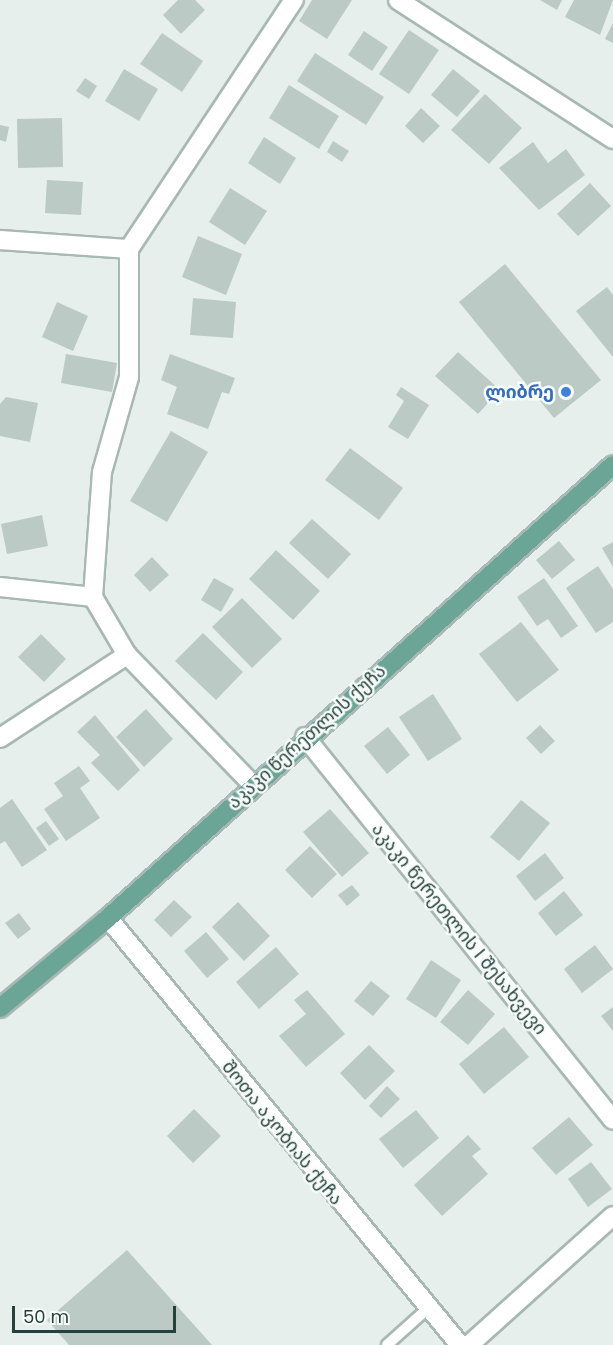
<!DOCTYPE html>
<html>
<head>
<meta charset="utf-8">
<style>
	body { margin:0 }
	#map { position:relative; width:613px; height:1345px; overflow:hidden; background:#e6efeb; font-family:Poppins,"Noto Sans Georgian",sans-serif }
	div>[style] { position:absolute }
	[style*='--x'] { left:calc(var(--x)*1px); top:calc(var(--y)*1px); width:calc(var(--w)*1px); rotate:calc(var(--a)*1deg) }
	.building>* { inset:0; background:#bbcac4 }
	.roads { filter:drop-shadow(2px 0 #a8b8b2) drop-shadow(-2px 0 #a8b8b2) drop-shadow(0 2px #a8b8b2) drop-shadow(0 -2px #a8b8b2) }
	.service>* { height:10px; margin:-5px; padding:0 5px; transform-origin:5px; border-radius:5px; background:#fff }
	.minor>* { height:18px; margin:-9px; padding:0 9px; transform-origin:9px; border-radius:9px; background:#fff }
	.tertiary>* { height:18px; margin:-9px; padding:0 9px; transform-origin:9px; border-radius:9px; background:#fff }
	.primary>* { height:18px; margin:-9px; padding:0 9px; transform-origin:9px; border-radius:9px; background:#6aa596 }
	.dots>* { width:16px; height:16px; translate:-50% -50%; box-sizing:border-box; border:3px solid #f7fbf9; border-radius:50% }
	span { translate:-50% -50%; white-space:nowrap; text-align:center; line-height:1.15; -webkit-text-stroke:5px #f7fbf9; paint-order:stroke }
	.shop-label { font-size:18px; color:#366cbe; font-weight:700 }
	.right { translate:-100% -50%; text-align:right }
	.street-label { font-size:18px; color:#24423a }
	.scale { position:absolute; left:12px; top:1306px; width:164px; height:27px; box-sizing:border-box; border:3px solid #24423a; border-top:0; padding-left:8px; font-size:18px; line-height:21px; white-space:nowrap; color:#24423a; -webkit-text-stroke:4px #f7fbf9; paint-order:stroke }
</style>
</head>
<body>
<div id="map">
	<div class="building">
		<i style="clip-path:polygon(178px 0,195px 0,205px 10px,181px 34px,163px 15px)"></i>
		<i style="clip-path:polygon(312px 0,352px 0,327px 39px,299px 21px)"></i>
		<i style="clip-path:polygon(540px 0,562px 0,557px 10px)"></i>
		<i style="clip-path:polygon(574px 0,613px 0,600px 35px,565px 17px)"></i>
		<i style="clip-path:polygon(613px 23px,613px 43px,605px 39px)"></i>
		<i style="clip-path:polygon(409px 30px,439px 50px,409px 94px,379px 74px)"></i>
		<i style="clip-path:polygon(364px 31px,388px 47px,372px 71px,348px 55px)"></i>
		<i style="clip-path:polygon(162px 33px,203px 61px,182px 92px,140px 64px)"></i>
		<i style="clip-path:polygon(315px 53px,384px 97px,366px 125px,297px 81px)"></i>
		<i style="clip-path:polygon(124px 69px,158px 89px,139px 121px,105px 101px)"></i>
		<i style="clip-path:polygon(453px 69px,480px 91px,457px 117px,431px 95px)"></i>
		<i style="clip-path:polygon(85px 78px,97px 86px,89px 99px,76px 91px)"></i>
		<i style="clip-path:polygon(289px 85px,339px 116px,319px 149px,269px 118px)"></i>
		<i style="clip-path:polygon(485px 94px,522px 128px,489px 164px,451px 130px)"></i>
		<i style="clip-path:polygon(421px 108px,440px 126px,423px 143px,405px 126px)"></i>
		<i style="clip-path:polygon(62px 118px,63px 167px,18px 168px,17px 119px)"></i>
		<i style="clip-path:polygon(0 125px,9px 127px,6px 142px,0 140px)"></i>
		<i style="clip-path:polygon(264px 137px,296px 158px,280px 184px,248px 163px)"></i>
		<i style="clip-path:polygon(333px 141px,349px 151px,342px 162px,327px 152px)"></i>
		<i style="clip-path:polygon(533px 142px,548px 163px,566px 149px,585px 175px,539px 210px,499px 168px)"></i>
		<i style="clip-path:polygon(47px 180px,83px 182px,81px 215px,45px 213px)"></i>
		<i style="clip-path:polygon(590px 183px,611px 206px,578px 236px,557px 214px)"></i>
		<i style="clip-path:polygon(230px 188px,267px 211px,245px 245px,209px 222px)"></i>
		<i style="clip-path:polygon(198px 236px,242px 254px,226px 295px,182px 277px)"></i>
		<i style="clip-path:polygon(505px 264px,601px 380px,554px 418px,459px 302px)"></i>
		<i style="clip-path:polygon(607px 287px,613px 295px,613px 357px,576px 311px)"></i>
		<i style="clip-path:polygon(193px 298px,236px 302px,233px 338px,190px 335px)"></i>
		<i style="clip-path:polygon(57px 302px,88px 316px,73px 351px,42px 337px)"></i>
		<i style="clip-path:polygon(458px 352px,500px 390px,478px 414px,435px 376px)"></i>
		<i style="clip-path:polygon(66px 354px,117px 363px,112px 392px,61px 383px)"></i>
		<i style="clip-path:polygon(170px 354px,235px 378px,229px 394px,222px 392px,208px 429px,167px 414px,177px 387px,161px 380px)"></i>
		<i style="clip-path:polygon(401px 387px,429px 405px,408px 439px,388px 427px,404px 401px,396px 395px)"></i>
		<i style="clip-path:polygon(6px 397px,38px 403px,30px 442px,0 436px,0 404px)"></i>
		<i style="clip-path:polygon(171px 431px,208px 452px,167px 522px,130px 501px)"></i>
		<i style="clip-path:polygon(350px 448px,403px 488px,379px 520px,325px 480px)"></i>
		<i style="clip-path:polygon(42px 515px,48px 546px,7px 554px,1px 524px)"></i>
		<i style="clip-path:polygon(312px 519px,351px 554px,328px 579px,289px 543px)"></i>
		<i style="clip-path:polygon(559px 541px,575px 560px,552px 579px,536px 560px)"></i>
		<i style="clip-path:polygon(613px 542px,613px 567px,602px 548px)"></i>
		<i style="clip-path:polygon(276px 550px,320px 591px,293px 620px,249px 579px)"></i>
		<i style="clip-path:polygon(152px 557px,169px 575px,150px 592px,134px 575px)"></i>
		<i style="clip-path:polygon(598px 566px,613px 589px,613px 622px,596px 633px,566px 588px)"></i>
		<i style="clip-path:polygon(214px 578px,234px 589px,221px 612px,201px 600px)"></i>
		<i style="clip-path:polygon(544px 578px,578px 626px,561px 638px,548px 619px,537px 626px,517px 597px)"></i>
		<i style="clip-path:polygon(242px 598px,282px 639px,252px 668px,212px 627px)"></i>
		<i style="clip-path:polygon(521px 622px,559px 670px,517px 702px,479px 654px)"></i>
		<i style="clip-path:polygon(203px 633px,243px 672px,216px 700px,175px 661px)"></i>
		<i style="clip-path:polygon(41px 634px,66px 659px,44px 682px,18px 657px)"></i>
		<i style="clip-path:polygon(433px 694px,462px 739px,428px 761px,399px 717px)"></i>
		<i style="clip-path:polygon(146px 709px,173px 739px,144px 767px,116px 737px)"></i>
		<i style="clip-path:polygon(95px 715px,140px 770px,118px 791px,91px 763px,100px 755px,77px 732px)"></i>
		<i style="clip-path:polygon(540px 725px,555px 741px,541px 754px,526px 738px)"></i>
		<i style="clip-path:polygon(388px 727px,410px 755px,387px 774px,364px 746px)"></i>
		<i style="clip-path:polygon(79px 766px,90px 781px,80px 788px,100px 818px,66px 841px,44px 809px,63px 796px,54px 783px)"></i>
		<i style="clip-path:polygon(12px 799px,47px 850px,22px 867px,5px 841px,0 844px,0 808px)"></i>
		<i style="clip-path:polygon(521px 800px,550px 823px,519px 861px,490px 837px)"></i>
		<i style="clip-path:polygon(330px 809px,369px 853px,342px 877px,303px 832px)"></i>
		<i style="clip-path:polygon(46px 821px,59px 839px,49px 846px,36px 828px)"></i>
		<i style="clip-path:polygon(310px 846px,337px 874px,312px 898px,285px 870px)"></i>
		<i style="clip-path:polygon(545px 853px,564px 878px,535px 901px,516px 876px)"></i>
		<i style="clip-path:polygon(352px 885px,360px 895px,347px 906px,338px 895px)"></i>
		<i style="clip-path:polygon(564px 891px,583px 915px,556px 936px,538px 913px)"></i>
		<i style="clip-path:polygon(174px 900px,192px 917px,171px 937px,154px 920px)"></i>
		<i style="clip-path:polygon(238px 902px,270px 936px,244px 961px,212px 927px)"></i>
		<i style="clip-path:polygon(19px 913px,31px 929px,18px 939px,5px 923px)"></i>
		<i style="clip-path:polygon(206px 932px,229px 959px,207px 978px,184px 951px)"></i>
		<i style="clip-path:polygon(595px 945px,613px 969px,582px 993px,564px 969px)"></i>
		<i style="clip-path:polygon(276px 947px,299px 974px,259px 1009px,236px 982px)"></i>
		<i style="clip-path:polygon(431px 960px,461px 980px,436px 1018px,406px 999px)"></i>
		<i style="clip-path:polygon(371px 981px,390px 996px,373px 1016px,354px 1001px)"></i>
		<i style="clip-path:polygon(307px 990px,345px 1034px,306px 1067px,279px 1036px,306px 1014px,294px 1000px)"></i>
		<i style="clip-path:polygon(468px 990px,495px 1014px,468px 1045px,440px 1022px)"></i>
		<i style="clip-path:polygon(613px 1007px,613px 1031px,601px 1016px)"></i>
		<i style="clip-path:polygon(504px 1027px,529px 1057px,484px 1094px,459px 1064px)"></i>
		<i style="clip-path:polygon(369px 1045px,395px 1071px,365px 1100px,340px 1073px)"></i>
		<i style="clip-path:polygon(387px 1086px,400px 1099px,381px 1118px,369px 1106px)"></i>
		<i style="clip-path:polygon(194px 1109px,221px 1136px,193px 1163px,167px 1136px)"></i>
		<i style="clip-path:polygon(416px 1110px,439px 1138px,403px 1168px,379px 1139px)"></i>
		<i style="clip-path:polygon(569px 1117px,593px 1145px,556px 1175px,532px 1148px)"></i>
		<i style="clip-path:polygon(468px 1135px,481px 1149px,472px 1156px,488px 1174px,442px 1216px,414px 1185px)"></i>
		<i style="clip-path:polygon(591px 1162px,612px 1189px,588px 1207px,568px 1179px)"></i>
		<i style="clip-path:polygon(127px 1250px,212px 1345px,69px 1345px,47px 1320px)"></i>
	</div>
	<div class="roads">
		<div class="service">
			<i style="--x:387;--y:1345;--w:52;--a:-41.9"></i>
		</div>
		<div class="minor">
			<i style="--x:0;--y:240;--w:129;--a:4"></i>
			<i style="--x:0;--y:587;--w:94;--a:6.1"></i>
			<i style="--x:305;--y:737;--w:491;--a:51.2"></i>
			<i style="--x:0;--y:738;--w:152;--a:-33.2"></i>
			<i style="--x:254;--y:786;--w:182;--a:-134.1"></i>
			<i style="--x:127;--y:655;--w:67;--a:-120.4"></i>
			<i style="--x:93;--y:597;--w:125;--a:-85.9"></i>
			<i style="--x:102;--y:472;--w:99;--a:-74.1"></i>
			<i style="--x:129;--y:377;--w:128;--a:-90"></i>
			<i style="--x:129;--y:249;--w:299;--a:-56.5"></i>
			<i style="--x:108;--y:918;--w:553;--a:50.5"></i>
			<i style="--x:469;--y:1345;--w:193;--a:-41.9"></i>
		</div>
		<div class="tertiary">
			<i style="--x:398;--y:0;--w:256;--a:32.9"></i>
		</div>
		<div class="primary">
			<i style="--x:0;--y:1008;--w:141;--a:-39.8"></i>
			<i style="--x:108;--y:918;--w:678;--a:-41.89"></i>
		</div>
	</div>
	<div class="dots">
		<i style="left:566px;top:392px;background:#3f7fe0"></i>
	</div>
	<div class="shop-label">
		<span class="right" style="left:554px;top:392px">ლიბრე</span>
	</div>
	<div class="street-label">
		<span style="left:307px;top:737px;rotate:-42deg">აკაკი წერეთლის ქუჩა</span>
		<span style="left:459px;top:929px;rotate:51deg">აკაკი წერეთლის I შესახვევი</span>
		<span style="left:282px;top:1133px;rotate:51deg">შოთა აკობიას ქუჩა</span>
	</div>
	<div class="scale">50 m</div>
</div>
</body>
</html>
